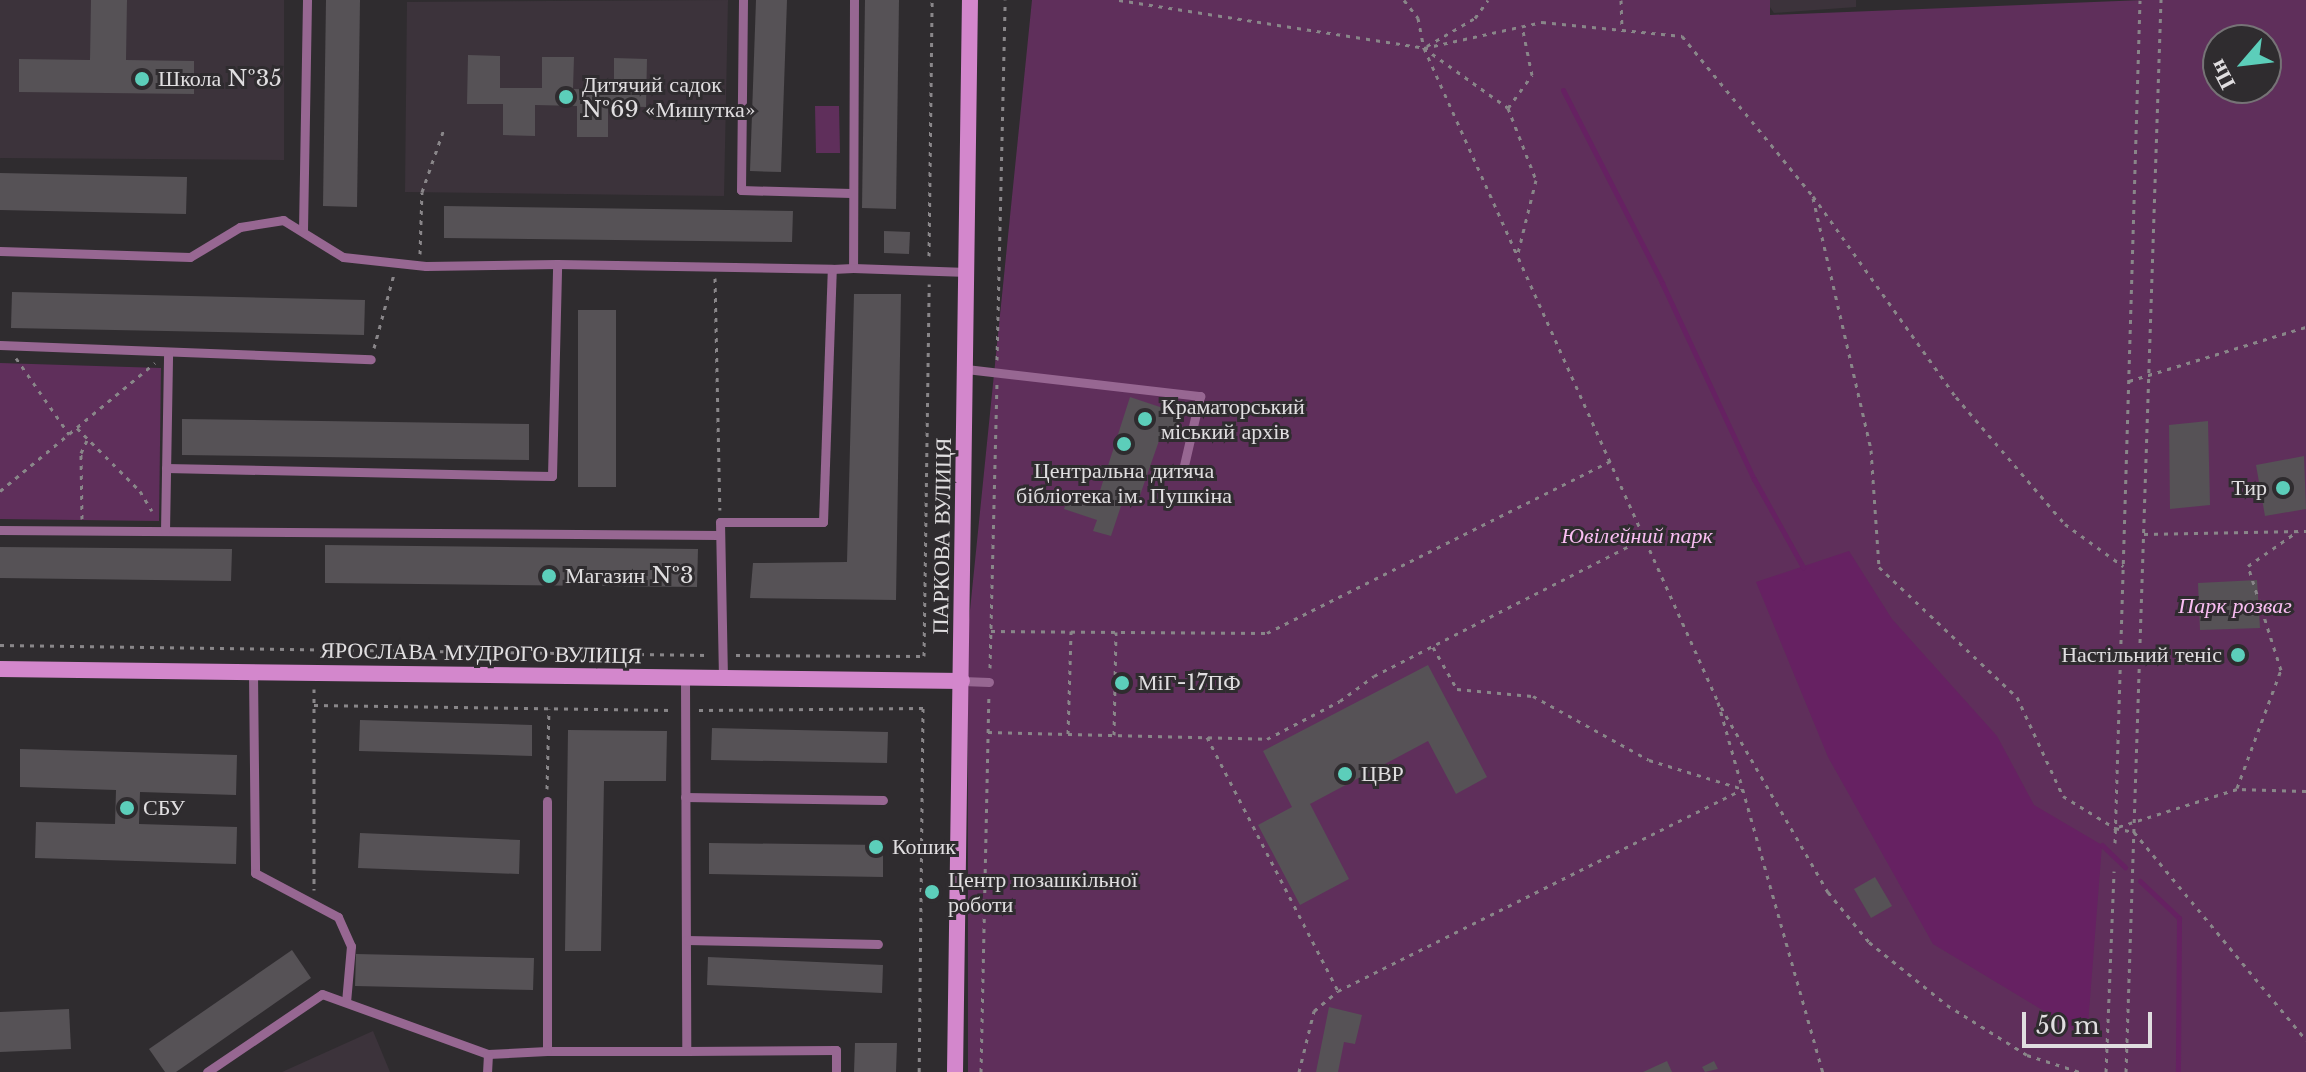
<!DOCTYPE html>
<html>
<head>
<meta charset="utf-8">
<style>
	body { margin:0 }
	#map { position:relative; width:2306px; height:1072px; overflow:hidden; background:#2f2c2f; font-family:"Libre Baskerville",serif }
	div>[style] { position:absolute }
	[style*='--x'] { left:calc(var(--x)*1px); top:calc(var(--y)*1px); width:calc(var(--w)*1px); rotate:calc(var(--a)*1deg) }
	.built>* { inset:0; background:#3c333b }
	.green>* { inset:0; background:#5f2f5b }
	.water>* { inset:0; background:#662162 }
	.stream>* { height:5px; margin:-2.5px; padding:0 2.5px; transform-origin:2.5px; border-radius:2.5px; background:#662162 }
	.building>* { inset:0; background:#565256 }
	.path>* { height:3px; margin-top:-1.5px; transform-origin:0; background:repeating-linear-gradient(90deg,#898689 0 4px,transparent 0 10px) }
	.lane>* { height:9px; margin:-4.5px; padding:0 4.5px; transform-origin:4.5px; border-radius:4.5px; background:#976792 }
	.secondary>* { height:16px; margin:-8px; padding:0 8px; transform-origin:8px; border-radius:8px; background:#d387cc }
	.dots>* { width:22px; height:22px; translate:-50% -50%; box-sizing:border-box; border:4px solid #2f2c2f; border-radius:50% }
	span { translate:-50% -50%; white-space:nowrap; text-align:center; line-height:1.15; -webkit-text-stroke:6px #2f2c2f; paint-order:stroke }
	.poi-label { font-size:22px; color:#e0dee0 }
	.left { translate:0 -50%; text-align:left }
	.right { translate:-100% -50%; text-align:right }
	.street-label { font-size:22px; color:#e0dee0 }
	.park-label { font-size:22px; color:#fabef3; font-style:italic }
	.north { position:absolute; left:2202px; top:24px; width:80px; height:80px; box-sizing:border-box; background:#2f2c2f; border:2px solid #767376; border-radius:50%; rotate:242deg; font-size:22px; font-weight:700; line-height:32px; text-align:center; color:#e0dee0 }
	.north::after { content:''; display:block; margin:auto; width:28px; height:36px; background:#5cceba; clip-path:polygon(50% 0,100% 100%,50% 72%,0 100%) }
	.scale { position:absolute; left:2022px; top:1012px; width:130px; height:36px; box-sizing:border-box; border:4px solid #e0dee0; border-top:0; padding-left:10px; font-size:24px; line-height:28px; white-space:nowrap; color:#e0dee0; -webkit-text-stroke:6px #2f2c2f; paint-order:stroke }
</style>
</head>
<body>
<div id="map">
	<div class="built">
		<i style="clip-path:polygon(0 0,284px 0,284px 160px,0 158px)"></i>
		<i style="clip-path:polygon(728px 0,724px 196px,405px 192px,407px 2px)"></i>
		<i style="clip-path:polygon(1765px 0,1856px 0,1856px 7px,1774px 13px)"></i>
		<i style="clip-path:polygon(373px 1031px,390px 1072px,282px 1072px)"></i>
	</div>
	<div class="green">
		<i style="clip-path:polygon(evenodd,1032px 0,1770px 0,1770px 15px,2143px 0,2306px 0,2306px 1072px,968px 1072px,968px 630px,1032px 0,2218px 40px,2266px 40px,2266px 88px,2218px 88px,2218px 40px)"></i>
		<i style="clip-path:polygon(815px 106px,839px 106px,840px 153px,816px 153px)"></i>
		<i style="clip-path:polygon(0 363px,161px 368px,159px 521px,0 519px)"></i>
	</div>
	<div class="water">
		<i style="clip-path:polygon(1849px 551px,1892px 619px,1997px 736px,2034px 805px,2102px 845px,2087px 1037px,1933px 944px,1828px 757px,1756px 582px)"></i>
	</div>
	<div class="stream">
		<i style="--x:1563;--y:90;--w:217;--a:62.8"></i>
		<i style="--x:1662;--y:283;--w:217;--a:64.9"></i>
		<i style="--x:1754;--y:479;--w:101;--a:60.9"></i>
		<i style="--x:2102;--y:845;--w:32;--a:44"></i>
		<i style="--x:2140;--y:881;--w:54;--a:43.5"></i>
		<i style="--x:2179;--y:918;--w:154;--a:90.4"></i>
	</div>
	<div class="building">
		<i style="clip-path:polygon(91px 0,127px 0,126px 60px,194px 61px,194px 94px,19px 92px,19px 59px,90px 60px)"></i>
		<i style="clip-path:polygon(326px 0,360px 0,357px 207px,323px 206px)"></i>
		<i style="clip-path:polygon(756px 0,787px 0,781px 172px,750px 171px)"></i>
		<i style="clip-path:polygon(865px 0,899px 0,896px 209px,862px 208px)"></i>
		<i style="clip-path:polygon(468px 55px,500px 56px,500px 88px,542px 88px,542px 57px,574px 57px,573px 89px,614px 90px,614px 58px,647px 59px,646px 107px,608px 106px,608px 137px,577px 137px,577px 106px,535px 105px,535px 136px,503px 135px,503px 104px,467px 104px)"></i>
		<i style="clip-path:polygon(0 173px,187px 177px,186px 214px,0 210px)"></i>
		<i style="clip-path:polygon(444px 206px,793px 211px,792px 242px,444px 238px)"></i>
		<i style="clip-path:polygon(884px 231px,910px 232px,909px 254px,884px 253px)"></i>
		<i style="clip-path:polygon(12px 292px,365px 300px,364px 335px,11px 328px)"></i>
		<i style="clip-path:polygon(854px 294px,901px 294px,896px 600px,750px 598px,753px 563px,847px 562px)"></i>
		<i style="clip-path:polygon(578px 310px,616px 310px,616px 487px,578px 487px)"></i>
		<i style="clip-path:polygon(1130px 397px,1181px 414px,1173px 439px,1161px 435px,1138px 501px,1124px 497px,1111px 536px,1093px 531px,1097px 520px,1064px 509px,1070px 491px,1097px 500px)"></i>
		<i style="clip-path:polygon(182px 419px,529px 424px,529px 460px,182px 455px)"></i>
		<i style="clip-path:polygon(2208px 421px,2210px 505px,2170px 509px,2169px 425px)"></i>
		<i style="clip-path:polygon(2304px 456px,2306px 509px,2265px 516px,2256px 465px)"></i>
		<i style="clip-path:polygon(325px 545px,698px 549px,697px 587px,325px 583px)"></i>
		<i style="clip-path:polygon(0 547px,232px 549px,231px 581px,0 578px)"></i>
		<i style="clip-path:polygon(2257px 580px,2260px 628px,2200px 630px,2198px 583px)"></i>
		<i style="clip-path:polygon(1428px 665px,1487px 777px,1456px 794px,1428px 741px,1310px 804px,1349px 879px,1300px 905px,1258px 825px,1292px 807px,1263px 751px)"></i>
		<i style="clip-path:polygon(360px 720px,532px 725px,532px 756px,359px 751px)"></i>
		<i style="clip-path:polygon(712px 728px,888px 732px,887px 763px,711px 760px)"></i>
		<i style="clip-path:polygon(568px 730px,667px 731px,666px 781px,604px 781px,601px 951px,565px 951px)"></i>
		<i style="clip-path:polygon(20px 749px,237px 755px,236px 795px,140px 792px,139px 824px,237px 827px,236px 864px,35px 858px,36px 822px,115px 824px,116px 790px,20px 787px)"></i>
		<i style="clip-path:polygon(360px 833px,520px 840px,519px 874px,358px 868px)"></i>
		<i style="clip-path:polygon(709px 843px,883px 845px,883px 877px,709px 874px)"></i>
		<i style="clip-path:polygon(1875px 877px,1892px 906px,1871px 918px,1854px 889px)"></i>
		<i style="clip-path:polygon(929px 885px,936px 885px,936px 899px,929px 899px)"></i>
		<i style="clip-path:polygon(292px 950px,311px 978px,176px 1072px,165px 1072px,149px 1049px)"></i>
		<i style="clip-path:polygon(356px 954px,534px 958px,533px 990px,355px 986px)"></i>
		<i style="clip-path:polygon(708px 957px,883px 965px,882px 993px,707px 985px)"></i>
		<i style="clip-path:polygon(1329px 1007px,1362px 1015px,1355px 1044px,1344px 1042px,1338px 1072px,1316px 1072px)"></i>
		<i style="clip-path:polygon(69px 1009px,71px 1049px,0 1052px,0 1012px)"></i>
		<i style="clip-path:polygon(855px 1043px,897px 1043px,896px 1072px,854px 1072px)"></i>
		<i style="clip-path:polygon(1667px 1061px,1672px 1072px,1643px 1072px)"></i>
		<i style="clip-path:polygon(1714px 1061px,1718px 1069px,1705px 1072px,1702px 1067px)"></i>
	</div>
	<div class="path">
		<i style="--x:1119;--y:0;--w:309;--a:8.9"></i>
		<i style="--x:1424;--y:48;--w:717;--a:65.79"></i>
		<i style="--x:1718;--y:702;--w:385;--a:74.2"></i>
		<i style="--x:1404;--y:0;--w:23;--a:52"></i>
		<i style="--x:1418;--y:18;--w:31;--a:79"></i>
		<i style="--x:1424;--y:48;--w:103;--a:35.5"></i>
		<i style="--x:1508;--y:108;--w:41;--a:-54"></i>
		<i style="--x:1532;--y:75;--w:50;--a:-101.5"></i>
		<i style="--x:1621;--y:0;--w:30;--a:88"></i>
		<i style="--x:1427;--y:46;--w:56;--a:-30.3"></i>
		<i style="--x:1475;--y:18;--w:22;--a:-54"></i>
		<i style="--x:1424;--y:48;--w:121;--a:-12.4"></i>
		<i style="--x:1542;--y:22;--w:141;--a:5.7"></i>
		<i style="--x:1682;--y:36;--w:207;--a:50.7"></i>
		<i style="--x:1813;--y:196;--w:247;--a:54.6"></i>
		<i style="--x:1956;--y:397;--w:167;--a:49.4"></i>
		<i style="--x:2065;--y:524;--w:72;--a:35.9"></i>
		<i style="--x:1508;--y:108;--w:77;--a:68.7"></i>
		<i style="--x:1536;--y:180;--w:75;--a:103.9"></i>
		<i style="--x:1813;--y:198;--w:259;--a:77"></i>
		<i style="--x:1871;--y:450;--w:117;--a:86.1"></i>
		<i style="--x:1879;--y:567;--w:190;--a:43.3"></i>
		<i style="--x:2017;--y:697;--w:109;--a:65.1"></i>
		<i style="--x:2063;--y:796;--w:61;--a:31.6"></i>
		<i style="--x:420;--y:254;--w:62;--a:-88.2"></i>
		<i style="--x:422;--y:192;--w:67;--a:-70.8"></i>
		<i style="--x:929;--y:256;--w:256;--a:-89.3"></i>
		<i style="--x:715;--y:278;--w:232;--a:88.8"></i>
		<i style="--x:374;--y:348;--w:77;--a:-74.9"></i>
		<i style="--x:16;--y:358;--w:93;--a:55.1"></i>
		<i style="--x:997;--y:360;--w:360;--a:-88.7"></i>
		<i style="--x:2129;--y:381;--w:185;--a:-17"></i>
		<i style="--x:77;--y:428;--w:89;--a:45"></i>
		<i style="--x:140;--y:491;--w:23;--a:59"></i>
		<i style="--x:0;--y:491;--w:201;--a:-39.6"></i>
		<i style="--x:82;--y:519;--w:66;--a:-90.9"></i>
		<i style="--x:81;--y:453;--w:14;--a:-65"></i>
		<i style="--x:2144;--y:534;--w:162;--a:-1.1"></i>
		<i style="--x:991;--y:631;--w:276;--a:0.4"></i>
		<i style="--x:1267;--y:633;--w:387;--a:-26.6"></i>
		<i style="--x:0;--y:645;--w:708;--a:0.81"></i>
		<i style="--x:1433;--y:647;--w:48;--a:60.3"></i>
		<i style="--x:1457;--y:689;--w:76;--a:5.3"></i>
		<i style="--x:1533;--y:696;--w:132;--a:28.9"></i>
		<i style="--x:1649;--y:760;--w:98;--a:17.1"></i>
		<i style="--x:736;--y:655;--w:188;--a:0.3"></i>
		<i style="--x:924;--y:656;--w:372;--a:-89.2"></i>
		<i style="--x:990;--y:668;--w:284;--a:-88.6"></i>
		<i style="--x:314;--y:689;--w:201;--a:90"></i>
		<i style="--x:314;--y:705;--w:357;--a:0.8"></i>
		<i style="--x:1721;--y:707;--w:214;--a:60"></i>
		<i style="--x:1828;--y:892;--w:65;--a:50.6"></i>
		<i style="--x:1869;--y:942;--w:100;--a:38.9"></i>
		<i style="--x:1947;--y:1005;--w:94;--a:32"></i>
		<i style="--x:2027;--y:1055;--w:56;--a:17.8"></i>
		<i style="--x:699;--y:710;--w:224;--a:-0.5"></i>
		<i style="--x:923;--y:708;--w:364;--a:90.6"></i>
		<i style="--x:988;--y:732;--w:279;--a:1.4"></i>
		<i style="--x:1267;--y:739;--w:82;--a:-27.5"></i>
		<i style="--x:1340;--y:701;--w:42;--a:-36.3"></i>
		<i style="--x:1374;--y:676;--w:304;--a:-27"></i>
		<i style="--x:1068;--y:734;--w:103;--a:-88.3"></i>
		<i style="--x:1114;--y:735;--w:103;--a:-88.9"></i>
		<i style="--x:1207;--y:737;--w:286;--a:62.7"></i>
		<i style="--x:1338;--y:991;--w:451;--a:-26.5"></i>
		<i style="--x:2237;--y:788;--w:126;--a:-69.6"></i>
		<i style="--x:2281;--y:670;--w:109;--a:-107.6"></i>
		<i style="--x:2248;--y:566;--w:61;--a:-35"></i>
		<i style="--x:547;--y:789;--w:80;--a:-88.6"></i>
		<i style="--x:2306;--y:791;--w:69;--a:-178.3"></i>
		<i style="--x:2237;--y:789;--w:128;--a:162.3"></i>
		<i style="--x:2115;--y:828;--w:19;--a:12"></i>
		<i style="--x:2134;--y:832;--w:270;--a:50.4"></i>
		<i style="--x:2115;--y:843;--w:843;--a:-88.3"></i>
		<i style="--x:981;--y:1072;--w:376;--a:-88.8"></i>
		<i style="--x:1299;--y:1072;--w:63;--a:-76.2"></i>
		<i style="--x:1314;--y:1011;--w:31;--a:-40"></i>
		<i style="--x:2106;--y:1072;--w:201;--a:-87.7"></i>
		<i style="--x:2126;--y:1072;--w:1073;--a:-88.13"></i>
	</div>
	<div class="lane">
		<i style="--x:743;--y:0;--w:190;--a:90.6"></i>
		<i style="--x:741;--y:190;--w:110;--a:1.6"></i>
		<i style="--x:854;--y:0;--w:268;--a:90.2"></i>
		<i style="--x:853;--y:268;--w:114;--a:2"></i>
		<i style="--x:303;--y:230;--w:230;--a:-89"></i>
		<i style="--x:0;--y:251;--w:190;--a:1.8"></i>
		<i style="--x:190;--y:257;--w:58;--a:-31"></i>
		<i style="--x:240;--y:227;--w:44;--a:-9.2"></i>
		<i style="--x:283;--y:220;--w:70;--a:31.7"></i>
		<i style="--x:343;--y:257;--w:83;--a:6.2"></i>
		<i style="--x:426;--y:266;--w:131;--a:-0.9"></i>
		<i style="--x:0;--y:345;--w:371;--a:2.2"></i>
		<i style="--x:966;--y:369;--w:236;--a:6.6"></i>
		<i style="--x:1200;--y:396;--w:80;--a:103"></i>
		<i style="--x:166;--y:468;--w:386;--a:1.2"></i>
		<i style="--x:552;--y:476;--w:212;--a:-88.6"></i>
		<i style="--x:557;--y:264;--w:275;--a:1"></i>
		<i style="--x:0;--y:530;--w:719;--a:0.4"></i>
		<i style="--x:165;--y:531;--w:179;--a:-89"></i>
		<i style="--x:253;--y:673;--w:200;--a:89.4"></i>
		<i style="--x:255;--y:873;--w:94;--a:27.9"></i>
		<i style="--x:338;--y:917;--w:32;--a:66"></i>
		<i style="--x:351;--y:946;--w:56;--a:95.1"></i>
		<i style="--x:685;--y:678;--w:373;--a:89.8"></i>
		<i style="--x:686;--y:1051;--w:150;--a:-0.4"></i>
		<i style="--x:836;--y:1050;--w:22;--a:90"></i>
		<i style="--x:723;--y:678;--w:156;--a:-91.1"></i>
		<i style="--x:720;--y:522;--w:103;--a:0"></i>
		<i style="--x:823;--y:522;--w:253;--a:-88"></i>
		<i style="--x:832;--y:269;--w:21;--a:-3"></i>
		<i style="--x:962;--y:681;--w:27;--a:2"></i>
		<i style="--x:685;--y:797;--w:198;--a:0.9"></i>
		<i style="--x:547;--y:801;--w:250;--a:90"></i>
		<i style="--x:547;--y:1051;--w:139;--a:0"></i>
		<i style="--x:686;--y:940;--w:192;--a:1.2"></i>
		<i style="--x:488;--y:1054;--w:59;--a:-2.9"></i>
		<i style="--x:207;--y:1072;--w:139;--a:-34.1"></i>
		<i style="--x:322;--y:994;--w:177;--a:19.9"></i>
		<i style="--x:488;--y:1054;--w:18;--a:93"></i>
	</div>
	<div class="secondary">
		<i style="--x:0;--y:669;--w:962;--a:0.71"></i>
		<i style="--x:955;--y:1072;--w:1072;--a:-89.2"></i>
	</div>
	<div class="dots">
		<i style="left:142px;top:79px;background:#5cceba"></i>
		<i style="left:566px;top:97px;background:#5cceba"></i>
		<i style="left:1145px;top:419px;background:#5cceba"></i>
		<i style="left:1124px;top:444px;background:#5cceba"></i>
		<i style="left:2283px;top:488px;background:#5cceba"></i>
		<i style="left:549px;top:576px;background:#5cceba"></i>
		<i style="left:2238px;top:655px;background:#5cceba"></i>
		<i style="left:1122px;top:683px;background:#5cceba"></i>
		<i style="left:1345px;top:774px;background:#5cceba"></i>
		<i style="left:127px;top:808px;background:#5cceba"></i>
		<i style="left:876px;top:847px;background:#5cceba"></i>
		<i style="left:932px;top:892px;background:#5cceba"></i>
	</div>
	<div class="poi-label">
		<span class="left" style="left:158px;top:79px">Школа №35</span>
		<span class="left" style="left:582px;top:97px">Дитячий садок<br>№69 «Мишутка»</span>
		<span class="left" style="left:1161px;top:419px">Краматорський<br>міський архів</span>
		<span style="left:1124px;top:483px">Центральна дитяча<br>бібліотека ім. Пушкіна</span>
		<span class="right" style="left:2267px;top:488px">Тир</span>
		<span class="left" style="left:565px;top:576px">Магазин №3</span>
		<span class="right" style="left:2222px;top:655px">Настільний теніс</span>
		<span class="left" style="left:1138px;top:683px">МіГ-17ПФ</span>
		<span class="left" style="left:1361px;top:774px">ЦВР</span>
		<span class="left" style="left:143px;top:808px">СБУ</span>
		<span class="left" style="left:892px;top:847px">Кошик</span>
		<span class="left" style="left:948px;top:892px">Центр позашкільної<br>роботи</span>
	</div>
	<div class="street-label">
		<span style="left:942px;top:536px;rotate:-89deg">ПАРКОВА ВУЛИЦЯ</span>
		<span style="left:481px;top:653px;rotate:1deg">ЯРОСЛАВА МУДРОГО ВУЛИЦЯ</span>
	</div>
	<div class="park-label">
		<span style="left:1637px;top:536px">Ювілейний парк</span>
		<span style="left:2235px;top:606px">Парк розваг</span>
	</div>
	<div class="north">Пн</div>
	<div class="scale">50 m</div>
</div>
</body>
</html>
